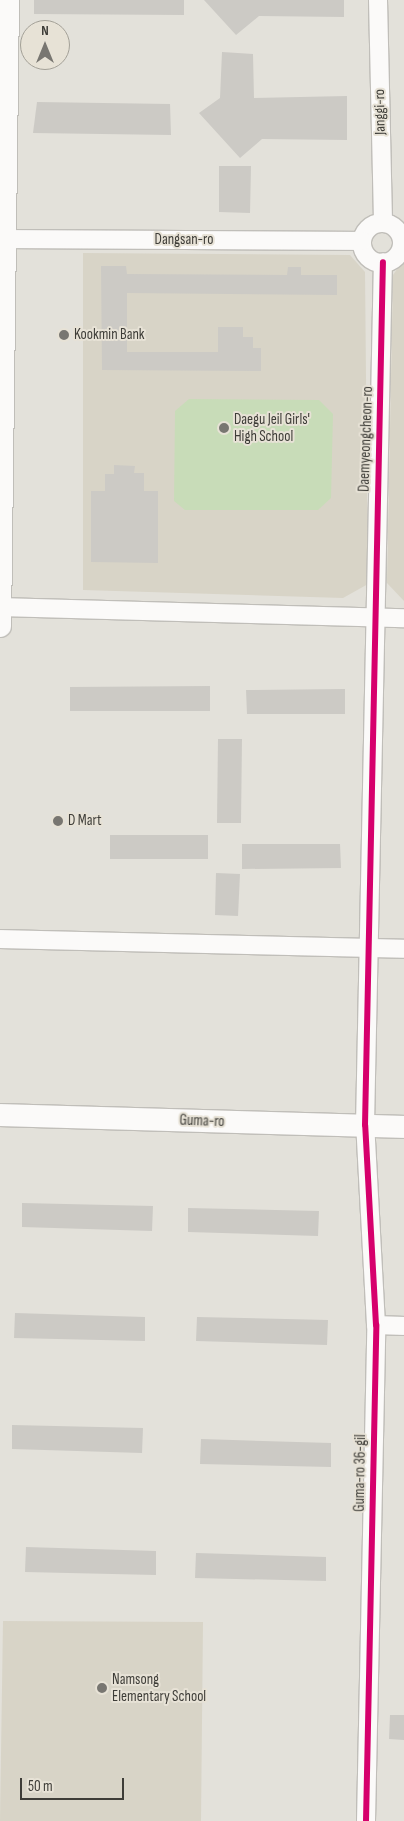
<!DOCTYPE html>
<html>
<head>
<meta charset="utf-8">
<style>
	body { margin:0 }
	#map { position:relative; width:404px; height:1821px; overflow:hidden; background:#e3e1da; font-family:"Sofia Sans Condensed",sans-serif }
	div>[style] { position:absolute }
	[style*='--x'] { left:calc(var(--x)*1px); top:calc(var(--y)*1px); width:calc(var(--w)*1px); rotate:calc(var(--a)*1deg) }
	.built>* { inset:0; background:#d8d4c7 }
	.green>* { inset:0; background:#c8dcb8 }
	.building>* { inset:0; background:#cccac5 }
	.roads { filter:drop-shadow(1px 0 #c0beb9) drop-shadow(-1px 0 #c0beb9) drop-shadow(0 1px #c0beb9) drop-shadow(0 -1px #c0beb9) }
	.minor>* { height:18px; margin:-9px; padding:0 9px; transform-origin:9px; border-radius:9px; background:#fbfaf9 }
	.minor>.ring { margin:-9px; padding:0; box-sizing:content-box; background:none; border:18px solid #fbfaf9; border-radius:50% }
	.major>* { height:22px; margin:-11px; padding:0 11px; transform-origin:11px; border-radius:11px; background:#fbfaf9 }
	.cycleway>* { height:6px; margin:-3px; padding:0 3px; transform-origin:3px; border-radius:3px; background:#d6006c }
	.dots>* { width:14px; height:14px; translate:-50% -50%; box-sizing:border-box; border:2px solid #e7e2d6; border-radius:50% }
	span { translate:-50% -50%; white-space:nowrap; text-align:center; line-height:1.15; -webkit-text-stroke:4px #e7e2d6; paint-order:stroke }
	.street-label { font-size:15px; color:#3e3d38 }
	.poi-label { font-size:15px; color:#3e3d38 }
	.left { translate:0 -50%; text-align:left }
	.north { position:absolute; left:20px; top:20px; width:50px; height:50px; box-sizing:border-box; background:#e7e2d6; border:1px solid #a3a097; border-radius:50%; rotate:0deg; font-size:14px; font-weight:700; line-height:20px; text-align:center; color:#3e3d38 }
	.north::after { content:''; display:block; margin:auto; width:18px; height:22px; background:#787671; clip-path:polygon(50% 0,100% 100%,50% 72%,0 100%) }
	.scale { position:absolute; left:20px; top:1778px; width:104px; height:22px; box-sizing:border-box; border:2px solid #3e3d38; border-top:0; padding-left:6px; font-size:15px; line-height:18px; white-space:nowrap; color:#3e3d38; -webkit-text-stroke:4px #e7e2d6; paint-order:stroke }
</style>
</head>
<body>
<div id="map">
	<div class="built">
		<i style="clip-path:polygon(83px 253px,350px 255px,365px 272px,368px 584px,343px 598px,83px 590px)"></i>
		<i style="clip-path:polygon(404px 259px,404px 601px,387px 583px,393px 275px)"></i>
		<i style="clip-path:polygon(3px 1621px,203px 1622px,201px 1821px,0 1821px)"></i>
	</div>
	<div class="green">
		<i style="clip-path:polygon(189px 399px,319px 400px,333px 414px,331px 498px,318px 510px,185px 510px,174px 501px,175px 411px)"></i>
	</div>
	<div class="building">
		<i style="clip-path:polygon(34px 0,184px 0,184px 15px,34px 14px)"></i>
		<i style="clip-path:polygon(204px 0,344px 0,344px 17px,259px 16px,236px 35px)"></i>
		<i style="clip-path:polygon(222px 52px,253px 54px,254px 98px,347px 96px,347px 140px,262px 139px,240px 158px,199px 113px,220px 98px)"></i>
		<i style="clip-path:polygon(37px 102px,170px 104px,171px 135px,33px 133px)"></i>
		<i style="clip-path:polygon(219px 166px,251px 166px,250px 213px,219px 212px)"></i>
		<i style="clip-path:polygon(101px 266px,126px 266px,127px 274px,287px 275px,288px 267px,301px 267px,301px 275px,337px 275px,337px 295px,127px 293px,127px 352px,218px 352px,218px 327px,243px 327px,243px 337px,253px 337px,253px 348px,261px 348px,261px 371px,102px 370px)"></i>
		<i style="clip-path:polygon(114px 465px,135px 466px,134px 473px,144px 473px,144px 491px,158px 491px,158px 563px,91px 562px,91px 491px,105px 491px,105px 474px,114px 474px)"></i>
		<i style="clip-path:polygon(210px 686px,210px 711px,70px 711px,70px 687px)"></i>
		<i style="clip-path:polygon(345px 689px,345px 714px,247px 714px,246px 690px)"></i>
		<i style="clip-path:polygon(218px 739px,242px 739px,241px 823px,217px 823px)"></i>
		<i style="clip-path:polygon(110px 835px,208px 835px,208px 859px,110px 859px)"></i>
		<i style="clip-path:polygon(242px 844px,340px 844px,341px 868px,242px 869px)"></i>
		<i style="clip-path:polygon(216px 873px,240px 874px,238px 916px,215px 915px)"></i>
		<i style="clip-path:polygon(22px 1203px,153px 1206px,152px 1231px,22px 1227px)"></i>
		<i style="clip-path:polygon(188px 1208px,319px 1211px,318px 1236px,188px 1232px)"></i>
		<i style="clip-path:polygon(15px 1313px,145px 1317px,145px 1341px,14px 1338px)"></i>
		<i style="clip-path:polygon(197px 1317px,328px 1320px,327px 1345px,196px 1341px)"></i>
		<i style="clip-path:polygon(12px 1425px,143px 1428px,142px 1453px,12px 1449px)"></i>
		<i style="clip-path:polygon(201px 1439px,331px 1443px,331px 1467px,200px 1464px)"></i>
		<i style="clip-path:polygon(26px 1547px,156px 1551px,156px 1575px,25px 1572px)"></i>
		<i style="clip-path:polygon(196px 1553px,326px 1557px,326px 1581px,195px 1578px)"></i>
		<i style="clip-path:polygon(390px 1715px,404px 1715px,404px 1740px,389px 1739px)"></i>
	</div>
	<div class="roads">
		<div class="minor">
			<i style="--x:378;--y:0;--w:223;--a:88.7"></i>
			<i class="ring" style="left:362px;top:223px;width:22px;height:22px"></i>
			<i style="--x:6;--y:239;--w:356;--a:0.3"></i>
			<i style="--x:0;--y:607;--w:404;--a:1.6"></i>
			<i style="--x:0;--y:939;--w:404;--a:1.4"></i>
			<i style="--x:376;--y:1325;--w:28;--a:2"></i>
			<i style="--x:366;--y:1821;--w:496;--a:-88.8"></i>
			<i style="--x:376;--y:1325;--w:200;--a:-93.1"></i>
			<i style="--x:365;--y:1125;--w:863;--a:-88.81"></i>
		</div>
		<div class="major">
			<i style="--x:0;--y:626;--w:626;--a:-89.27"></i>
			<i style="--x:0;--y:1115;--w:404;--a:1.7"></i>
		</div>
	</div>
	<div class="cycleway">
		<i style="--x:366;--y:1821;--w:496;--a:-88.8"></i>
		<i style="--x:376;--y:1325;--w:200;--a:-93.1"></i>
		<i style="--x:365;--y:1125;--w:863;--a:-88.81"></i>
	</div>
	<div class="dots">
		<i style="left:64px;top:335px;background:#787671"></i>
		<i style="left:224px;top:428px;background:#787671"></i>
		<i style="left:58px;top:821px;background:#787671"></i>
		<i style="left:102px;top:1688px;background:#787671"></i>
	</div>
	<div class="street-label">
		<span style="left:380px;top:112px;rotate:-91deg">Janggi-ro</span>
		<span style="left:184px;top:240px">Dangsan-ro</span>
		<span style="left:366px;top:439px;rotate:-88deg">Daemyeongcheon-ro</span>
		<span style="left:202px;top:1121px;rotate:2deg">Guma-ro</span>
		<span style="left:360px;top:1473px;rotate:-89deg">Guma-ro 36-gil</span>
	</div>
	<div class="poi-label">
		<span class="left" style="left:74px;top:335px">Kookmin Bank</span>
		<span class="left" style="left:234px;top:428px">Daegu Jeil Girls'<br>High School</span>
		<span class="left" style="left:68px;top:821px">D Mart</span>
		<span class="left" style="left:112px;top:1688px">Namsong<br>Elementary School</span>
	</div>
	<div class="north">N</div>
	<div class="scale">50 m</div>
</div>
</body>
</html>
